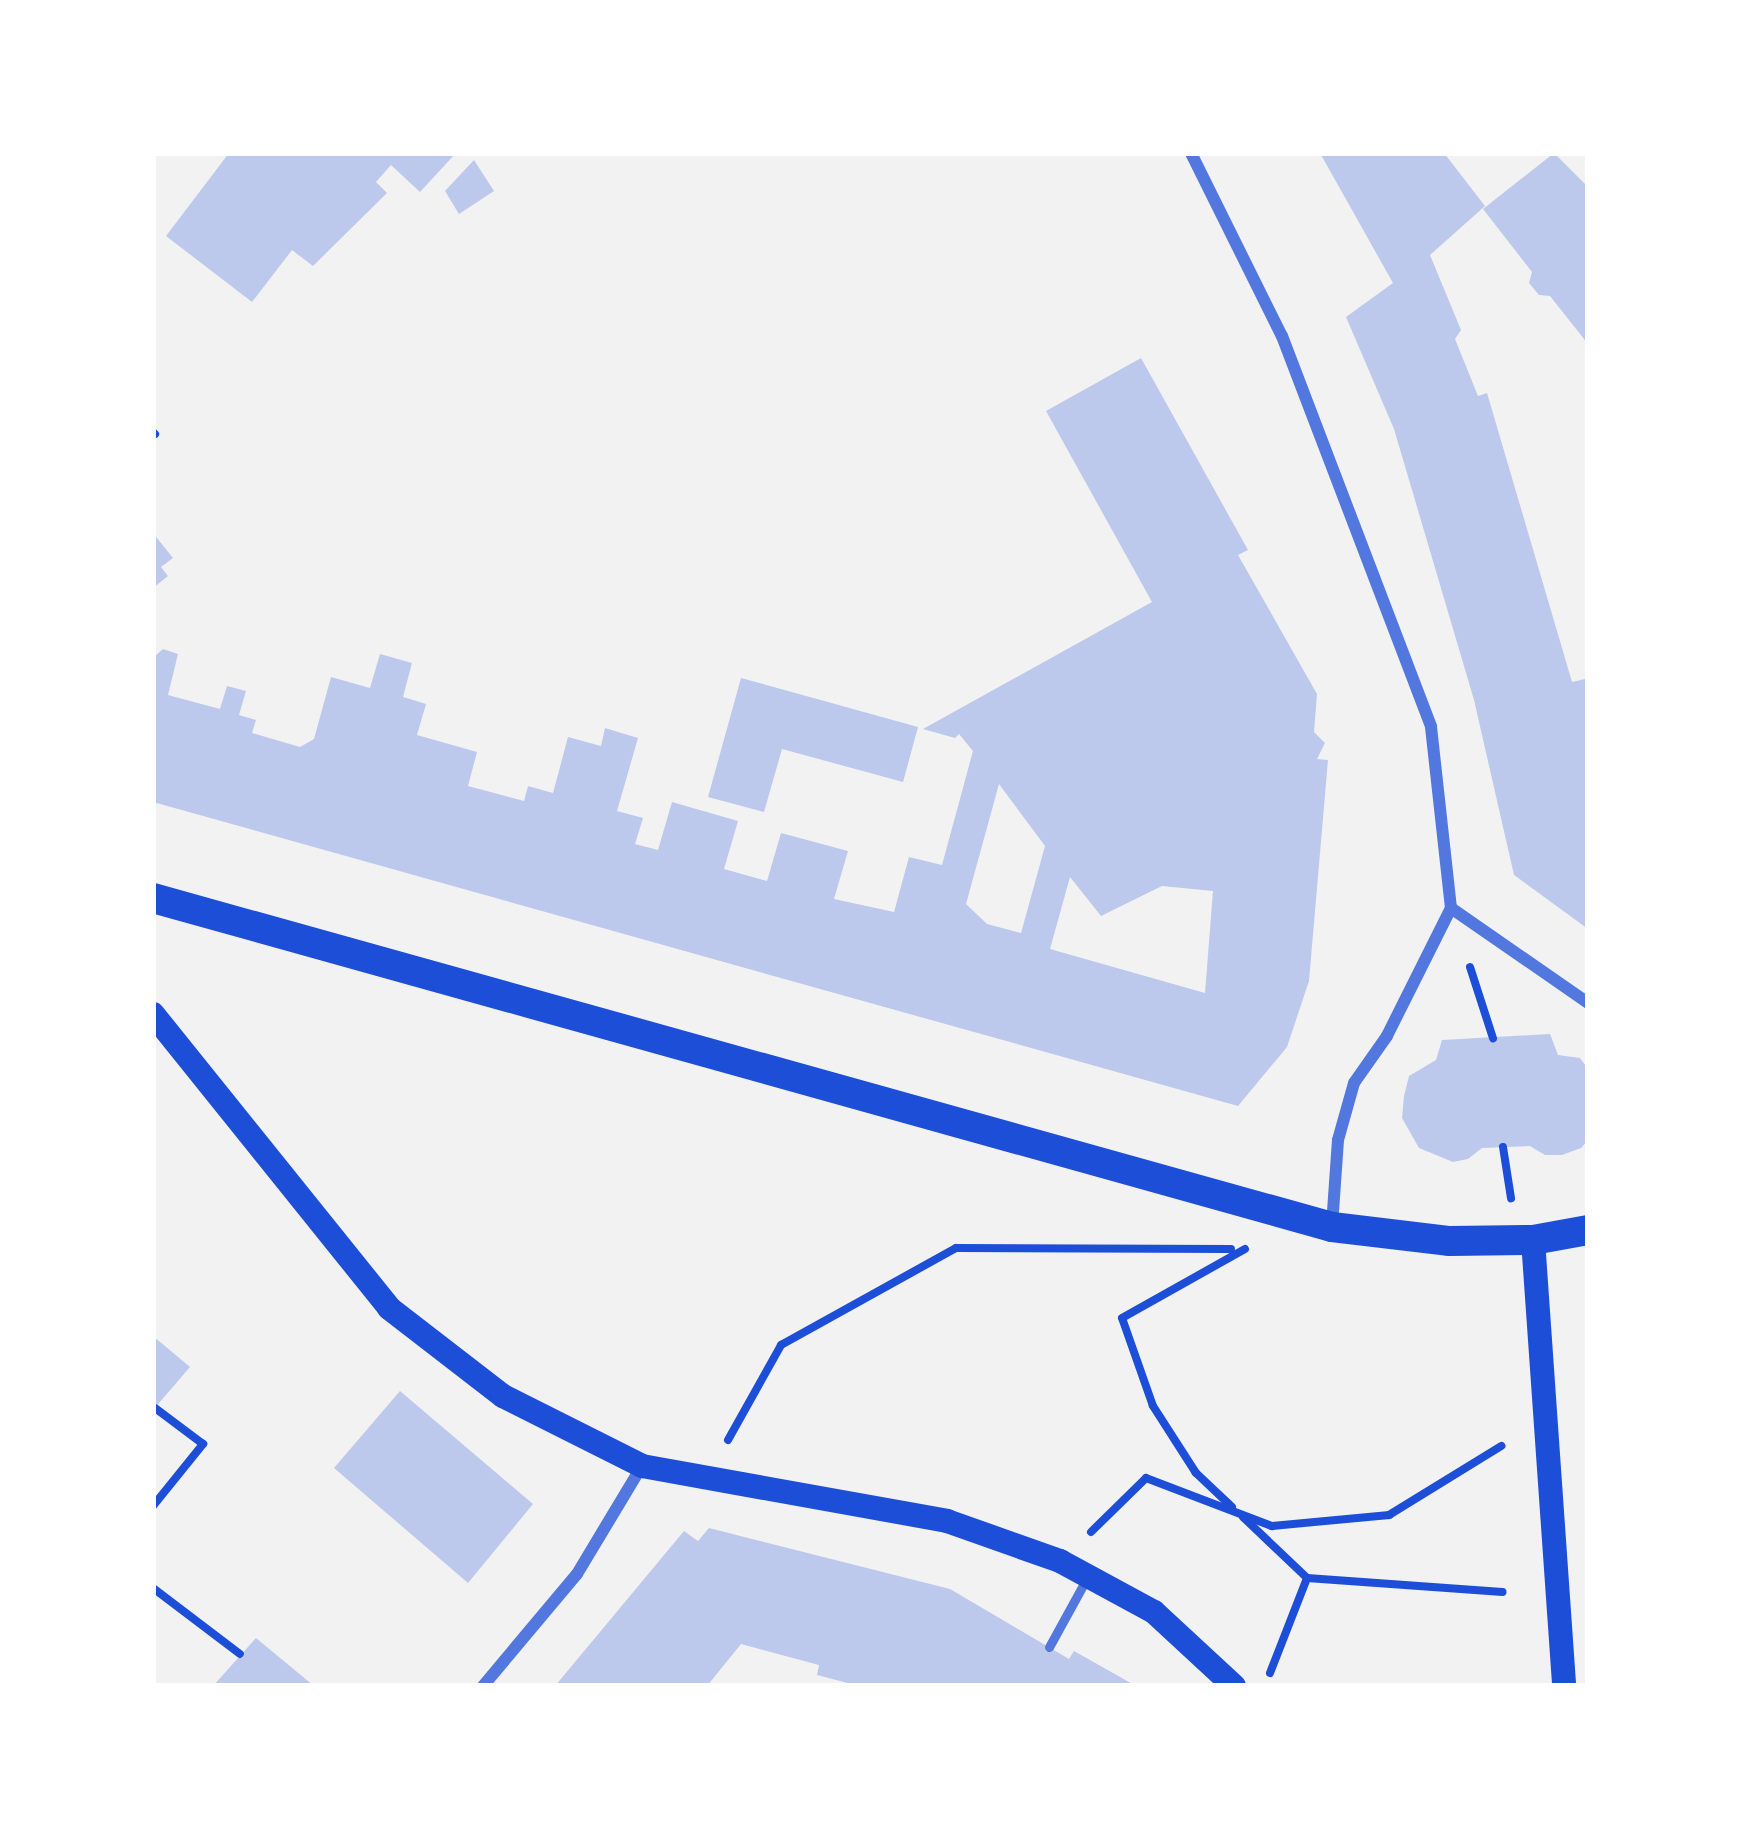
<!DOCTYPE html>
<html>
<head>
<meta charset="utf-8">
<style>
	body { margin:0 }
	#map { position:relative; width:1741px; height:1839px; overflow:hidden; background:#f2f2f2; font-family:"Exo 2",sans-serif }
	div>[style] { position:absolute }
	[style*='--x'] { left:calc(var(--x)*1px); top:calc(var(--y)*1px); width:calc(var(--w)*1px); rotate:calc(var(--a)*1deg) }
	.building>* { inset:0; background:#bdc9ec }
	.path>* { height:8px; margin:-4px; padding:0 4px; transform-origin:4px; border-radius:4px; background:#1d4ed8 }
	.service>* { height:9px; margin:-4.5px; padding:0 4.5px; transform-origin:4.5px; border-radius:4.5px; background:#5277de }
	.minor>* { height:12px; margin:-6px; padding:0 6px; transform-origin:6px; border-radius:6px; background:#5277de }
	.secondary>* { height:24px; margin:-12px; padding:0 12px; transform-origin:12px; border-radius:12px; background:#1d4ed8 }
	.primary>* { height:30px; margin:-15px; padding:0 15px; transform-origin:15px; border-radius:15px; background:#1d4ed8 }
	span { translate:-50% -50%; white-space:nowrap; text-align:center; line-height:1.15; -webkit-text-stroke:9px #fff; paint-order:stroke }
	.frame { position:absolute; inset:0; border:156px solid #fff; pointer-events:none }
</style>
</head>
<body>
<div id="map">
	<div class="building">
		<i style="clip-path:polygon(229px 153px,456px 153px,420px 192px,391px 165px,376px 182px,387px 193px,313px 266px,292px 250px,252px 302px,166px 236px)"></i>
		<i style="clip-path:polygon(1320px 153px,1444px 153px,1485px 206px,1430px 255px,1461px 330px,1455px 339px,1478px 396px,1487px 393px,1572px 682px,1585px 679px,1588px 689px,1588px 929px,1514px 875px,1474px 700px,1394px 429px,1346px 317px,1393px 283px)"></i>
		<i style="clip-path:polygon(1554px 153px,1588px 187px,1588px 344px,1550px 296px,1539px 295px,1529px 283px,1532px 272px,1483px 209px)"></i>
		<i style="clip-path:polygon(474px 160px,494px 191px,459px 214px,445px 191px)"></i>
		<i style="clip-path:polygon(evenodd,1141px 358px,1248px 550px,1238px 555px,1317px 694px,1314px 732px,1325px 743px,1317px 759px,1328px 760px,1309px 981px,1287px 1047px,1238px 1106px,153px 802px,153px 658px,163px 649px,178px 654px,168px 695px,220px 709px,227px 686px,246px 691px,239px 715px,256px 720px,252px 733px,300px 747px,314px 739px,331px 677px,370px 688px,380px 654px,412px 663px,403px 697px,426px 704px,417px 735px,477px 752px,468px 786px,524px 801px,528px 786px,553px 793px,568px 737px,601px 746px,605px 728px,638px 738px,617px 811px,643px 818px,635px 844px,658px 850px,672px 802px,738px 821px,724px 869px,767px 881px,781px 833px,848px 851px,834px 899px,894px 912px,909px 857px,942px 865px,973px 751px,959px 734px,955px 738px,923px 729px,1152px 602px,1046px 411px,1141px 358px,999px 784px,1045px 846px,1021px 933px,987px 924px,966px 904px,999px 784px,1141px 358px,1070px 877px,1101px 916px,1162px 886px,1213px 891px,1205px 993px,1050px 949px,1070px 877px)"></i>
		<i style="clip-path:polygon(153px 533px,173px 558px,161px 567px,168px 576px,153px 588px)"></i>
		<i style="clip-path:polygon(741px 678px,918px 727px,903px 782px,782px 749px,764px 812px,708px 797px)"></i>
		<i style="clip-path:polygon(1550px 1034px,1558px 1055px,1580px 1058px,1588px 1069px,1588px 1140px,1581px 1148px,1562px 1155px,1545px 1155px,1530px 1146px,1482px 1148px,1468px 1159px,1453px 1162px,1419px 1148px,1402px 1118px,1404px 1096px,1409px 1076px,1436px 1060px,1442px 1040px)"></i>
		<i style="clip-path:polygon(153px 1336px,190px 1367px,153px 1410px)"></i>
		<i style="clip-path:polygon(400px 1391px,533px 1504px,468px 1583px,334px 1468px)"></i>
		<i style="clip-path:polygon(709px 1528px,950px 1589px,1069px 1659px,1074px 1651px,1136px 1686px,859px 1686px,817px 1675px,819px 1665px,741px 1644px,707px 1686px,555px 1686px,684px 1531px,698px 1541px)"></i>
		<i style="clip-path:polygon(256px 1638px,314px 1686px,213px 1686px)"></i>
	</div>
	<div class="path">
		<i style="--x:153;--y:432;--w:3;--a:45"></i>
		<i style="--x:1470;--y:967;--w:75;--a:72.1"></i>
		<i style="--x:1503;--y:1147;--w:52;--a:81.1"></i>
		<i style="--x:728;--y:1440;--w:109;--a:-60.8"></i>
		<i style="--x:781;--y:1345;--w:200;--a:-29"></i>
		<i style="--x:956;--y:1248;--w:275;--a:0.2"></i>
		<i style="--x:153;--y:1506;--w:80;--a:-51.1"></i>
		<i style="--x:203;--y:1444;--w:60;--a:-143.1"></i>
		<i style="--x:1232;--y:1507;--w:50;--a:-136.6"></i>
		<i style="--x:1196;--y:1473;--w:80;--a:-122.7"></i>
		<i style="--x:1153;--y:1406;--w:93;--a:-109.4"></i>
		<i style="--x:1122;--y:1318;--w:141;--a:-29.3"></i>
		<i style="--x:1243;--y:1517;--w:88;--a:43.6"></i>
		<i style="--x:1091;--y:1532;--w:77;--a:-44.5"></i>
		<i style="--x:1146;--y:1478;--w:135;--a:20.9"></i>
		<i style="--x:1272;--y:1526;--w:118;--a:-5.4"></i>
		<i style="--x:1389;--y:1515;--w:132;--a:-31.6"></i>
		<i style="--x:153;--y:1588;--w:109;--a:37.2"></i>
		<i style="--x:1270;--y:1673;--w:102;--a:-68.7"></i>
		<i style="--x:1307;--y:1578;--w:196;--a:4.1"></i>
	</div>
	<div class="service">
		<i style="--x:1049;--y:1647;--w:79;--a:-61.2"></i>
	</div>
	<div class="minor">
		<i style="--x:1191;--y:153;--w:204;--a:63.6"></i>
		<i style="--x:1282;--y:336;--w:418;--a:69.1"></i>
		<i style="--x:1431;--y:727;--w:182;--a:83.7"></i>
		<i style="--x:1451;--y:908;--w:143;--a:116.6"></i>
		<i style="--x:1387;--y:1036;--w:57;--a:125.1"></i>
		<i style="--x:1354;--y:1083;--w:59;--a:105.7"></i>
		<i style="--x:1338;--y:1140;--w:85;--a:94"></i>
		<i style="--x:1451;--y:908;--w:167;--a:34.7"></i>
		<i style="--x:483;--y:1686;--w:146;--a:-50"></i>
		<i style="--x:577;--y:1574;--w:126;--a:-59"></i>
	</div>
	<div class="secondary">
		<i style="--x:153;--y:1014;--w:377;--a:51.2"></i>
		<i style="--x:389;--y:1308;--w:144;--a:37.7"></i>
		<i style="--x:503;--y:1396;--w:156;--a:26.7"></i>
		<i style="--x:642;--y:1466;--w:310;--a:10.2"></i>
		<i style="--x:947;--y:1521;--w:120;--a:19.5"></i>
		<i style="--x:1060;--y:1561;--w:107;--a:28.5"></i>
		<i style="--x:1154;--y:1612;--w:109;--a:42.8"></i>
		<i style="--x:1533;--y:1240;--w:447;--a:86"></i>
	</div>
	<div class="primary">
		<i style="--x:153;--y:898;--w:1224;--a:15.59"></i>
		<i style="--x:1332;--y:1227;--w:119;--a:6.8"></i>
		<i style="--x:1450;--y:1241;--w:83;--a:-0.7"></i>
		<i style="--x:1533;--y:1240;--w:56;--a:-10.3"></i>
	</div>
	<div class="frame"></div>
</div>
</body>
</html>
